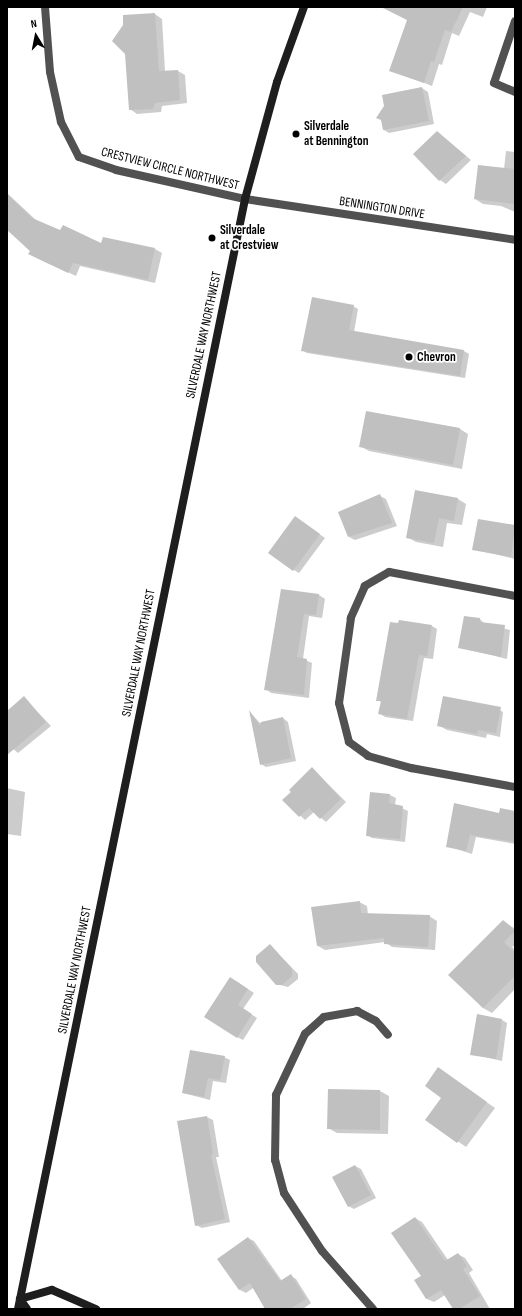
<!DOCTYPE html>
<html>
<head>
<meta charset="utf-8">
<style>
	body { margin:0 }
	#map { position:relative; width:522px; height:1316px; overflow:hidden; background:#fff; font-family:"Sofia Sans Condensed",sans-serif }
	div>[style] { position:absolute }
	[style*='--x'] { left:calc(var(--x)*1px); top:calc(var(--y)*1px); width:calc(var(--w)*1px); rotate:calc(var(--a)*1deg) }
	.shadow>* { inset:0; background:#0003 }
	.building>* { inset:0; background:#c0c0c0 }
	.street>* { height:8px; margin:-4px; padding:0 4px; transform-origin:4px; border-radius:4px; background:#515151 }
	.secondary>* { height:8px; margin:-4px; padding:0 4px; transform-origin:4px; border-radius:4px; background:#1e1e1e }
	.dots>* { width:11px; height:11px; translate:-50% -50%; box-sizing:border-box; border:2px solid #fff; border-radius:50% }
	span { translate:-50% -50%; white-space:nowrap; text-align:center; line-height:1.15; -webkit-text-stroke:3.5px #fff; paint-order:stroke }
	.poi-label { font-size:13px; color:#000; font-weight:700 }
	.left { translate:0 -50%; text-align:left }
	.street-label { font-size:13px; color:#000 }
	.frame { position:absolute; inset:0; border:8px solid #000; pointer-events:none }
	.north { position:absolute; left:16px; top:16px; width:40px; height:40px; -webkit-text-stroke:3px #fff; paint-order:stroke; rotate:350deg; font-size:11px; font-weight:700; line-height:16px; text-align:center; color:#000 }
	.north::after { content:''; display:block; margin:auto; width:14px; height:18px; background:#000; clip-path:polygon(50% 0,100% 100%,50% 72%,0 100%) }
</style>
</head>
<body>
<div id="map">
	<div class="shadow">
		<i style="clip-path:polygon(410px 7px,487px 7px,483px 17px,470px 12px,459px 36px,452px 33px,442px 65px,439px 64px,432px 86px,391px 70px,408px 20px)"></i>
		<i style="clip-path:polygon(155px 14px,162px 19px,165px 71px,178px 71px,185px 75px,187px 103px,162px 106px,161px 112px,137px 114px,130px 109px)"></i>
		<i style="clip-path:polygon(422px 88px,428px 92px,434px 124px,389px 133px,384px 130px,385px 106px)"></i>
		<i style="clip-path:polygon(437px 132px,471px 160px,446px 184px,440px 180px)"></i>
		<i style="clip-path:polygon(506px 151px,515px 152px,515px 212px,501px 206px,483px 204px,475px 199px,504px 169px)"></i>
		<i style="clip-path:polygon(7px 193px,37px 221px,61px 232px,102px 244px,103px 238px,155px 249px,162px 253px,155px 283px,80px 266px,76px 276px,37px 258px,7px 228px)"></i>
		<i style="clip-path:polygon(353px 306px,358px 309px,354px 332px,464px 351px,469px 354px,465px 378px,307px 353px,302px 350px)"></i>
		<i style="clip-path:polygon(460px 429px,468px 434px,462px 469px,369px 451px,360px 446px)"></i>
		<i style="clip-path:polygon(380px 496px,386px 499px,397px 526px,355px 540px,349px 537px)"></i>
		<i style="clip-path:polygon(458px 499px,466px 504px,462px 525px,447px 523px,443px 547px,416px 542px,407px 537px)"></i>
		<i style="clip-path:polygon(478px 520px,515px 526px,515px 559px,473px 549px)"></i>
		<i style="clip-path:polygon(301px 521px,325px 538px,299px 573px,294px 570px)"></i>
		<i style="clip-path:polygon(282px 590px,319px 595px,325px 599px,322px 618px,309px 616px,303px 659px,312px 663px,309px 698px,271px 693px,266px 689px)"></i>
		<i style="clip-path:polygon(480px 619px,485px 624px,510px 630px,507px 659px,459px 647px)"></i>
		<i style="clip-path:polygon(432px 626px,437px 629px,433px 659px,424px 658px,413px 721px,385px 717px,379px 713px,381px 702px,378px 700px)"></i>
		<i style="clip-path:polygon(24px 698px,51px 726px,18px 753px,7px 744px,7px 712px)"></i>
		<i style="clip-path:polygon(495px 707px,503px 712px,500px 737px,487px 734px,486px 738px,447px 730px,438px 725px)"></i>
		<i style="clip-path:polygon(250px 712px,260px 723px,283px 718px,288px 722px,296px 761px,266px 767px,261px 764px)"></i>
		<i style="clip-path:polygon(312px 768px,346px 802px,326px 822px,314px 812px,305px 820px,284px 800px)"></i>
		<i style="clip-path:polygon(7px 788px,25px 792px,21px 836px,7px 834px)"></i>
		<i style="clip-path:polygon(390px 795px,396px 798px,395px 805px,408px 811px,405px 842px,372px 838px,367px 835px)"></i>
		<i style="clip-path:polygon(515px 812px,515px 844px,476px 837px,472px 854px,447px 846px,499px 815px)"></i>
		<i style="clip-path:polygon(359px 902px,367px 906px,368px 915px,429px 916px,437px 921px,435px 950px,392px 947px,385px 942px,325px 950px,318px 946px)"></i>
		<i style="clip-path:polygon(504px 921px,515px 929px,515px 945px,512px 947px,515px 950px,515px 989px,492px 1013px,483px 1008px,450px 975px)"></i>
		<i style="clip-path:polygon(270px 945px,298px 974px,298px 979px,288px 987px,276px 984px)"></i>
		<i style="clip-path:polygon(236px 981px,254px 993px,243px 1009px,257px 1018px,243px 1040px,237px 1037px)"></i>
		<i style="clip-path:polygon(502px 1020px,507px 1023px,502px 1061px,472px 1054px)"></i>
		<i style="clip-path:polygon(224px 1057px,230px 1060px,226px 1083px,213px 1081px,210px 1100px,183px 1093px)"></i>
		<i style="clip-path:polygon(447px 1074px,495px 1108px,466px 1147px,427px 1120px,442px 1098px)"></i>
		<i style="clip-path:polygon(329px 1090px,380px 1091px,389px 1096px,388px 1134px,337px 1133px,328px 1128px)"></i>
		<i style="clip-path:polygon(207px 1117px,213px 1120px,219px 1157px,216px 1157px,230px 1222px,202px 1228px,196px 1225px)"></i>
		<i style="clip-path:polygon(355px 1166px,361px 1169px,376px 1198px,354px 1209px,348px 1206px)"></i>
		<i style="clip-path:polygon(415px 1218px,422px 1222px,448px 1260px,458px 1254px,465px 1258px,473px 1270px,469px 1273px,490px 1309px,454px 1309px,445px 1295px,434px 1302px,427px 1299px,416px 1281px,422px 1277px)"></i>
		<i style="clip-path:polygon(248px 1238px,254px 1241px,282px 1281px,291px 1276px,296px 1279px,311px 1303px,303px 1309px,266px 1309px,253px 1288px,246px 1293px,240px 1290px,218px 1259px)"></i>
	</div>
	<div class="building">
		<i style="clip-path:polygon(381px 7px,463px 7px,451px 32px,445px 30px,434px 62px,431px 61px,424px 83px,389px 71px,407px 20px)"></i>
		<i style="clip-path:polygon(155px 13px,159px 71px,178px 70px,180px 100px,155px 103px,153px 109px,129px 110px,125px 54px,112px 41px,123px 25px,123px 15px)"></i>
		<i style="clip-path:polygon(422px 87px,429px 121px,383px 130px,381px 120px,376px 118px,384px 106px,382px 95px)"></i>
		<i style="clip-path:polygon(437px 131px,466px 156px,439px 181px,413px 154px)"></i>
		<i style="clip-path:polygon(478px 165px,515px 169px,515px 204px,474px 199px)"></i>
		<i style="clip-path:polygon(7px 194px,32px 218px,60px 230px,63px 225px,101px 243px,103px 237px,155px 248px,148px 280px,73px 263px,68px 273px,28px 254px,30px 251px,7px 230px)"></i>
		<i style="clip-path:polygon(312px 297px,354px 305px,349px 330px,464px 350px,460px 376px,301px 351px)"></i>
		<i style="clip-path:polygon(366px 411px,460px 428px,453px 465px,359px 447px)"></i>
		<i style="clip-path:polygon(415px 490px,458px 498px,454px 521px,439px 518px,434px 543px,406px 538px)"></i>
		<i style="clip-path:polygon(380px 494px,392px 523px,348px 537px,338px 512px)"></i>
		<i style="clip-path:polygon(295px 516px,320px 534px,293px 571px,268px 553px)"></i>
		<i style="clip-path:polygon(478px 519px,515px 525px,511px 557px,472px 550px)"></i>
		<i style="clip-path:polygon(281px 589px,319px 594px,316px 615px,304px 614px,297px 657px,307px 659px,304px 695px,264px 690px)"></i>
		<i style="clip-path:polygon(464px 616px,480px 618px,480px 622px,505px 625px,501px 657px,458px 648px)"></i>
		<i style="clip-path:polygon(399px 620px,432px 625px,427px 656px,419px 655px,407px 719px,378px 714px,381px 701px,376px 701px,390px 622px,398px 623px)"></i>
		<i style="clip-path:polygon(24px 696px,46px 722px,7px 755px,7px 711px)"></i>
		<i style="clip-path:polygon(443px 696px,501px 707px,496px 733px,478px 730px,477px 734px,437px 726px)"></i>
		<i style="clip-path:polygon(249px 710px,260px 726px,261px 722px,283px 717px,291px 758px,260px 765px)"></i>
		<i style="clip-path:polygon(312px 767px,341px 799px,320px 819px,309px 808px,299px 817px,282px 800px,291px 792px,289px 790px)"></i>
		<i style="clip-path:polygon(370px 792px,390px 794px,389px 803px,403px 806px,400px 839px,366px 836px)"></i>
		<i style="clip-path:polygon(454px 803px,499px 813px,500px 808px,515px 811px,515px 842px,470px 835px,466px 851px,446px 847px)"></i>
		<i style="clip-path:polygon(360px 901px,361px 913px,430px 915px,428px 947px,384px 944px,384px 938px,317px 946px,311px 907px)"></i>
		<i style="clip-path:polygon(503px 920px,515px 931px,504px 942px,515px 953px,515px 976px,483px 1008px,448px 975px)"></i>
		<i style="clip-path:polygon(270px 944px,292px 969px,292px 976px,282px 985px,276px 985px,256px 962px,256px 956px)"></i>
		<i style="clip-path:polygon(230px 977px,248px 989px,238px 1005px,252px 1014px,237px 1038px,204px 1017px)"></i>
		<i style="clip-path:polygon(477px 1014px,502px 1019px,496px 1059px,470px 1055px)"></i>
		<i style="clip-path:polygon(190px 1050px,225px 1056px,220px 1080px,208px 1078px,204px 1097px,182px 1093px)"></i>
		<i style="clip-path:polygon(438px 1067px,487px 1102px,457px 1143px,425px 1120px,441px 1098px,425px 1086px)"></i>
		<i style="clip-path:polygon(328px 1089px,380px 1090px,380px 1130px,327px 1129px)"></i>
		<i style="clip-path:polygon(207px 1116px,213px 1154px,211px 1155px,225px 1219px,195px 1226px,177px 1121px)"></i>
		<i style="clip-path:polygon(355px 1165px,371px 1195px,348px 1207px,332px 1177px)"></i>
		<i style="clip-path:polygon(415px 1217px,445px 1261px,458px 1253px,467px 1266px,463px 1269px,480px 1296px,459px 1309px,453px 1309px,441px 1290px,426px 1299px,414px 1280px,421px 1276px,391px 1233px)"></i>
		<i style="clip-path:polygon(248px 1237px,280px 1281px,291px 1274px,306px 1299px,290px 1309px,265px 1309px,250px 1283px,239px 1290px,217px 1259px)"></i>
	</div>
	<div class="street">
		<i style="--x:45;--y:7;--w:65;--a:85.6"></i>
		<i style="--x:50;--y:72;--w:51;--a:77.6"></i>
		<i style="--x:61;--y:122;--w:39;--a:63"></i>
		<i style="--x:79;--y:157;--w:39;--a:19"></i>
		<i style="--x:116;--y:170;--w:132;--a:12.7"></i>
		<i style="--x:245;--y:199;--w:273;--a:8.6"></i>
		<i style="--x:515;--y:21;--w:65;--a:108.7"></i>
		<i style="--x:494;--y:83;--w:23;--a:23"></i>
		<i style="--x:515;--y:596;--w:128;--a:-169.2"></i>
		<i style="--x:389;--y:572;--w:28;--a:150"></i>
		<i style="--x:365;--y:586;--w:35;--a:114"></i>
		<i style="--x:351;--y:618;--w:86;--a:98"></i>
		<i style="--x:339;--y:703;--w:40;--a:75.6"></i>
		<i style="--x:349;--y:742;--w:24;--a:36"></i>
		<i style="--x:368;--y:756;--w:45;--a:15.6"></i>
		<i style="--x:411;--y:768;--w:106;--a:10.4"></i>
		<i style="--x:373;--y:1309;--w:77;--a:-131.3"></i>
		<i style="--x:322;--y:1251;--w:69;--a:-123.2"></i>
		<i style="--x:284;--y:1193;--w:34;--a:-105"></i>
		<i style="--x:275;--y:1160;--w:65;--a:-89.1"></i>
		<i style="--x:276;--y:1095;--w:68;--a:-64.6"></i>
		<i style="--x:305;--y:1034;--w:25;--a:-42"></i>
		<i style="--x:324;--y:1017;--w:34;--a:-10"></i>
		<i style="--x:357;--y:1011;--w:21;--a:28"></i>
		<i style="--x:376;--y:1021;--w:18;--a:49"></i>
	</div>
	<div class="secondary">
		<i style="--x:20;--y:1299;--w:33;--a:-16"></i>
		<i style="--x:52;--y:1290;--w:48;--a:23.4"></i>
		<i style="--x:20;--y:1299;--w:12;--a:55"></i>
		<i style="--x:18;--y:1309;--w:1133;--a:-78.44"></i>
		<i style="--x:245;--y:199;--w:121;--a:-74.7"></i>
		<i style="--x:277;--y:82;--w:80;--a:-70.2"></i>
	</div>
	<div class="dots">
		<i style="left:296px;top:134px;background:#000"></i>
		<i style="left:212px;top:238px;background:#000"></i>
		<i style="left:409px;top:357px;background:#000"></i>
	</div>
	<div class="poi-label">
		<span class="left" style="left:304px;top:134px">Silverdale<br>at Bennington</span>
		<span class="left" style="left:220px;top:238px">Silverdale<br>at Crestview</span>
		<span class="left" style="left:417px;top:357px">Chevron</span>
	</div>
	<div class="street-label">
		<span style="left:170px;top:169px;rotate:14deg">CRESTVIEW CIRCLE NORTHWEST</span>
		<span style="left:382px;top:208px;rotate:9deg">BENNINGTON DRIVE</span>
		<span style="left:204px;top:335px;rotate:-78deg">SILVERDALE WAY NORTHWEST</span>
		<span style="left:139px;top:653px;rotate:-79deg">SILVERDALE WAY NORTHWEST</span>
		<span style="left:75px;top:970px;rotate:-79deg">SILVERDALE WAY NORTHWEST</span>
	</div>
	<div class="frame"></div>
	<div class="north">N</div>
</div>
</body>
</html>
